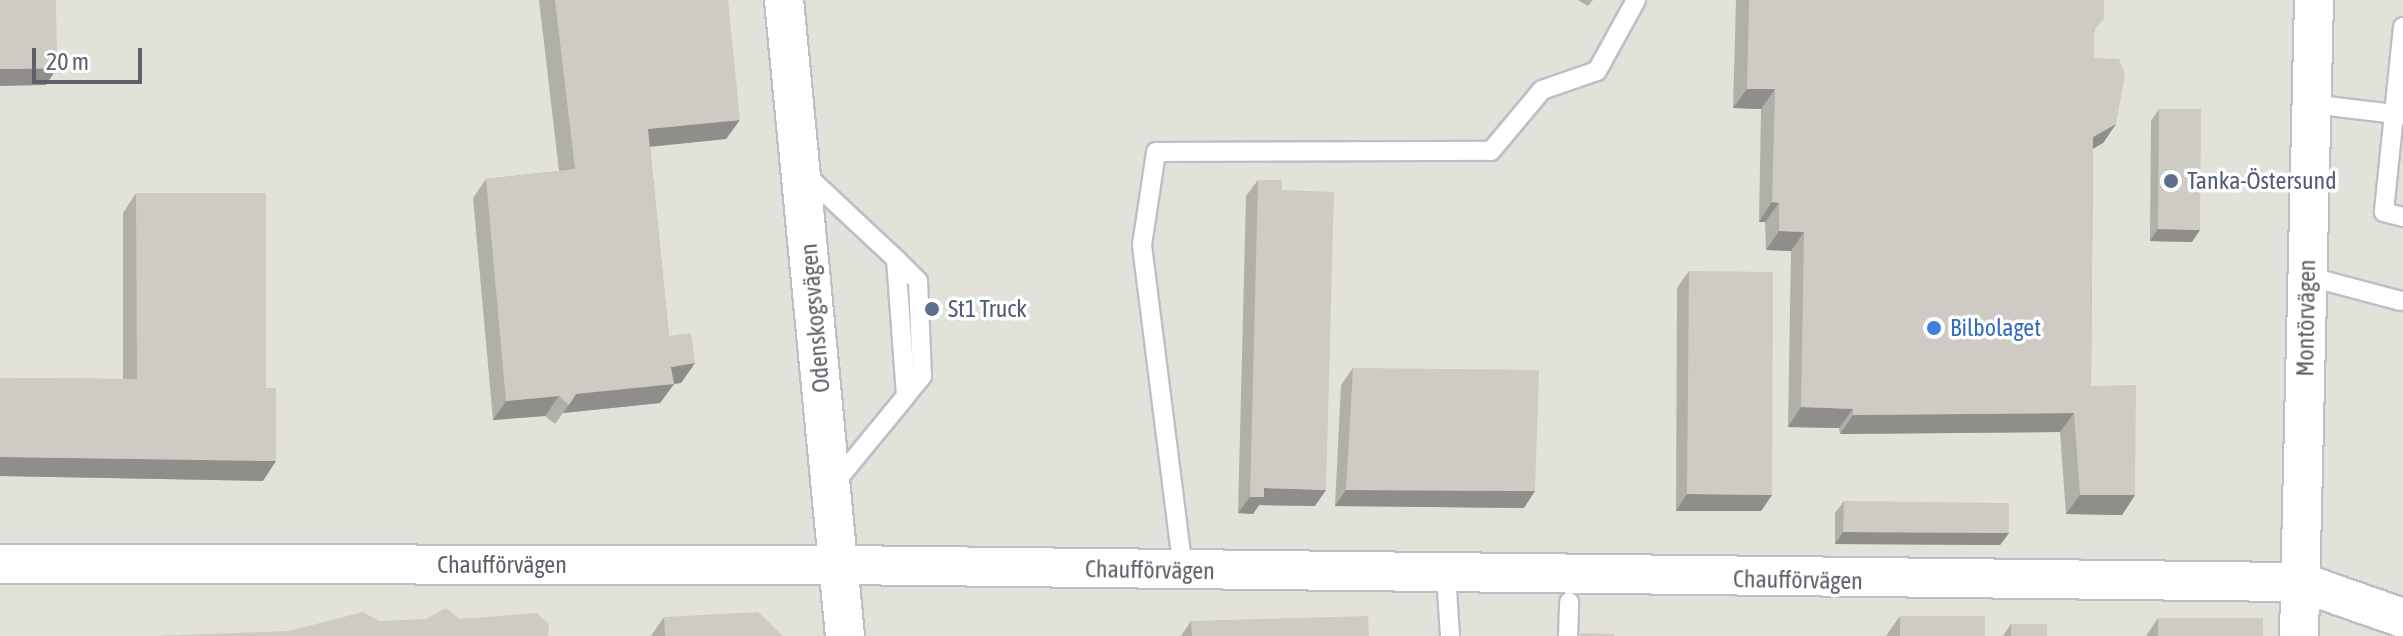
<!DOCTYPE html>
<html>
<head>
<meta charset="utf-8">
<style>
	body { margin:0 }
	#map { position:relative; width:2403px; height:636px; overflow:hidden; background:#f2f1e7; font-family:"Asap Condensed",sans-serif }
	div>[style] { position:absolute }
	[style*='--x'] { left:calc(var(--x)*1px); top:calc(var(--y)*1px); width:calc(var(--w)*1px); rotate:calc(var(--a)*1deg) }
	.industrial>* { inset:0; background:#e2e2db }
	.roads { filter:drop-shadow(2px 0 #bebfc6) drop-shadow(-2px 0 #bebfc6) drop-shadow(0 2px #bebfc6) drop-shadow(0 -2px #bebfc6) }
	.service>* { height:18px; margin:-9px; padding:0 9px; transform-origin:9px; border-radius:9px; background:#fff }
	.minor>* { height:38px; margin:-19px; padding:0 19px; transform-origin:19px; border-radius:19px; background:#fff }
	.wall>* { inset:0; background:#b0afa8 }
	.shaded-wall>* { inset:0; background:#908e88 }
	.building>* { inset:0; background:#cdcbc3 }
	.dots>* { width:22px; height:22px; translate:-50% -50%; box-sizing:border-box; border:4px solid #fff; border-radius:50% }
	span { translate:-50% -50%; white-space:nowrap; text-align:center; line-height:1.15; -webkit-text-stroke:7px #fff; paint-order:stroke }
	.service-label { font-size:24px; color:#4e5e75 }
	.left { translate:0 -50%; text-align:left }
	.street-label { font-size:24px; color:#5e6168 }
	.shop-label { font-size:24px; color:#366cbe }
	.scale { position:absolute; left:32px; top:48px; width:110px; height:36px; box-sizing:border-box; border:4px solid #5e6168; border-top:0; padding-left:10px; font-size:24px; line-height:28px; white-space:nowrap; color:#5e6168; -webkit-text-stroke:6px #fff; paint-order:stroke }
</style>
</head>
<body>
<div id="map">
	<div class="industrial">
		<i style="clip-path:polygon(0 0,2403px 0,2403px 636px,0 636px)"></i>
	</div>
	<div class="roads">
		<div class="service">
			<i style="--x:2403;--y:27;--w:186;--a:95.9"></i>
			<i style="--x:2384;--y:212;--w:20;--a:15"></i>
			<i style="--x:2311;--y:104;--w:93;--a:6.8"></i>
			<i style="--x:804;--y:173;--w:126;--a:43.1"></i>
			<i style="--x:896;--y:259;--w:137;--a:85.8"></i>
			<i style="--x:906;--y:396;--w:115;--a:129.4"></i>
			<i style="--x:896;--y:259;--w:31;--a:45"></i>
			<i style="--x:918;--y:281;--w:95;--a:87.6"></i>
			<i style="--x:922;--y:376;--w:26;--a:129"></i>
			<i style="--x:2307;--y:276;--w:97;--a:14.9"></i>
			<i style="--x:1183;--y:570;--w:328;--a:-97.2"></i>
			<i style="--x:1142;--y:245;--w:94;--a:-81.4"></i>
			<i style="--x:1156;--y:152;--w:335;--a:-0.2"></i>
			<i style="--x:1491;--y:151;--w:80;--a:-50.1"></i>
			<i style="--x:1542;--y:90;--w:58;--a:-19.1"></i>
			<i style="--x:1597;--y:71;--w:81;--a:-61.2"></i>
			<i style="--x:1446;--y:574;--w:62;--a:86.3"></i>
			<i style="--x:1568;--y:636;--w:34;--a:-88"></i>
		</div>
		<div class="minor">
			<i style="--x:784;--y:0;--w:639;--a:84.52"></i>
			<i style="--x:0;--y:564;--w:838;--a:0.07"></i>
			<i style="--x:838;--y:565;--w:1462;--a:0.67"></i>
			<i style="--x:2300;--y:582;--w:109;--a:19.3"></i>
			<i style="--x:2299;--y:636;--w:636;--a:-88.65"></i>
		</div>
	</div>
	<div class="wall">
		<i style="clip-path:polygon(539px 0,728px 0,726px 139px,650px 147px,669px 336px,695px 363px,681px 383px,674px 384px,660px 403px,563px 413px,555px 424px,545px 416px,493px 420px,473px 198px,486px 179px,559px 171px)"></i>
		<i style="clip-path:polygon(1578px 0,1593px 0,1588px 6px)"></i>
		<i style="clip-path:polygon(1736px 0,2104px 0,2094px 33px,2094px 58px,2116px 124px,2103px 143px,2093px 149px,2091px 386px,2135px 495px,2122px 515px,2066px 514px,2060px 432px,1840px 434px,1839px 428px,1788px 427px,1791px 251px,1766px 250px,1765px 222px,1759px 222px,1761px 109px,1733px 108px)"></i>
		<i style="clip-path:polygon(2159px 109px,2192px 242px,2150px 241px,2151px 121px)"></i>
		<i style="clip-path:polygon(1258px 180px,1282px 190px,1315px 506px,1259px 505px,1253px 514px,1238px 513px,1246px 196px)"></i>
		<i style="clip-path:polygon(136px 193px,263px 481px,0 476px,0 378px,123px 379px,123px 213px)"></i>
		<i style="clip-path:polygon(1689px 271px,1772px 495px,1761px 511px,1676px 511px,1677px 288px)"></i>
		<i style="clip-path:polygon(1353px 368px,1524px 508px,1335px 506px,1341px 385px)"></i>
		<i style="clip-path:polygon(1844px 501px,2009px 533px,2000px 545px,1835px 544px,1835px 513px)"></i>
		<i style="clip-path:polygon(1900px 616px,1985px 636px,1886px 636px)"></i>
		<i style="clip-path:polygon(664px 617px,783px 636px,651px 636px)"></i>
		<i style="clip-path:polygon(2158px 618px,2263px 636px,2146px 636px)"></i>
		<i style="clip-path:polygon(1191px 621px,1369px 636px,1181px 636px)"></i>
		<i style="clip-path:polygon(2011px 624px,2047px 636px,2003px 636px)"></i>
	</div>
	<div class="shaded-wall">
		<i style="clip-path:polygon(57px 68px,46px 85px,0 86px,0 69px)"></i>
		<i style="clip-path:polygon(1747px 89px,1775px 89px,1761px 109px,1733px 108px)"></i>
		<i style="clip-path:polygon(740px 120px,726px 139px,635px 148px,648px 129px)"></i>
		<i style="clip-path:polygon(2116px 124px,2103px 143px,2079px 156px,2093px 137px)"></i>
		<i style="clip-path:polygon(1772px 202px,1779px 203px,1765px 222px,1759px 222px)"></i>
		<i style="clip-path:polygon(2158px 229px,2200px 230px,2192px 242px,2150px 241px)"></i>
		<i style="clip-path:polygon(1779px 231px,1804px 232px,1791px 251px,1766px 250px)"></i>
		<i style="clip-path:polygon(695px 363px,681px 383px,674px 384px,660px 403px,563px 413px,576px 394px,671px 367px)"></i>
		<i style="clip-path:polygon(559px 396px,545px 416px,493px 420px,506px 401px)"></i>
		<i style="clip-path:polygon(1801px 407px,1853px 409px,1839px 428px,1788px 427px)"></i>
		<i style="clip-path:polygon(2074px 413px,2060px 432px,1840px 434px,1853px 415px)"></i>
		<i style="clip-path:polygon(0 457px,276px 461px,263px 481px,0 476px)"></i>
		<i style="clip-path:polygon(1264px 488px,1326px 490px,1315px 506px,1259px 505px,1253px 514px,1238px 513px,1250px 497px)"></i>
		<i style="clip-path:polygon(1346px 490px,1535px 491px,1524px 508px,1335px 506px)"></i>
		<i style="clip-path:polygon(1687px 494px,1772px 495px,1761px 511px,1676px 511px)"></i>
		<i style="clip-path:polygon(2080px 495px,2135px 495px,2122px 515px,2066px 514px)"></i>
		<i style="clip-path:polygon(1843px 532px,2009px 533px,2000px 545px,1835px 544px)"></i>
	</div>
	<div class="building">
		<i style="clip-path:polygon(0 0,56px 0,57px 68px,0 69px)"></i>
		<i style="clip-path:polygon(555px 0,728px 0,740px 120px,648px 129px,669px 336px,691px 333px,695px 363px,671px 367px,674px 384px,576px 394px,569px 405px,559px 396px,506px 401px,486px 179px,575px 169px)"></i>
		<i style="clip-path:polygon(1749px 0,2104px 0,2104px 19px,2094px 30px,2094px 58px,2119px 59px,2125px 74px,2116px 124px,2093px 137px,2091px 386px,2136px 385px,2135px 495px,2080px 495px,2074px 413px,1853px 415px,1853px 409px,1801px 407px,1804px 232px,1779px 231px,1779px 203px,1772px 202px,1775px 89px,1747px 89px)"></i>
		<i style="clip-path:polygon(2159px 109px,2201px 109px,2200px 230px,2158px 229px)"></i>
		<i style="clip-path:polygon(1258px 180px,1282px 180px,1282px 190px,1334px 192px,1326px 490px,1264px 488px,1264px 497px,1250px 497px)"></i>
		<i style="clip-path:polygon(136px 193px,266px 193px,266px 388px,276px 388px,276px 461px,0 457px,0 378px,137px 379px)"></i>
		<i style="clip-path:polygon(1689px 271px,1773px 272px,1772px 495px,1687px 494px)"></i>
		<i style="clip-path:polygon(1353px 368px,1539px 370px,1535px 491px,1346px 490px)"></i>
		<i style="clip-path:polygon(1844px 501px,2009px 503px,2009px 533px,1843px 532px)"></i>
		<i style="clip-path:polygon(446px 608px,460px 619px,537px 613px,549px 624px,548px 636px,155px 636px,289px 631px,363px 612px,379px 621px,426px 619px)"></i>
		<i style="clip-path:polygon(758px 612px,783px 636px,665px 636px,664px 617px)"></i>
		<i style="clip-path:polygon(1368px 616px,1369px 636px,1192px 636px,1191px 621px)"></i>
		<i style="clip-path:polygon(1900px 616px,1985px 616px,1985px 636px,1900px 636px)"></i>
		<i style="clip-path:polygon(2158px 618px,2263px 618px,2263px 636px,2158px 636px)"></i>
		<i style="clip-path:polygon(2011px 624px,2047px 624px,2047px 636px,2011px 636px)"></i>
		<i style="clip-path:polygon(1580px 633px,1614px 634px,1614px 636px,1580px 636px)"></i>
	</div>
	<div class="dots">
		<i style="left:2171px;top:181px;background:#5c6f8a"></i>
		<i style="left:932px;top:309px;background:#5c6f8a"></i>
		<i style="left:1934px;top:328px;background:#3f7fe0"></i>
	</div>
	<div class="service-label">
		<span class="left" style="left:2187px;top:181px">Tanka-Östersund</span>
		<span class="left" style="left:948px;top:309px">St1 Truck</span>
	</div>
	<div class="street-label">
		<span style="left:815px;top:318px;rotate:-95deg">Odenskogsvägen</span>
		<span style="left:2306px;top:318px;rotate:-89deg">Montörvägen</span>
		<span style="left:502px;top:565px">Chaufförvägen</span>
		<span style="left:1150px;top:570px;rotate:1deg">Chaufförvägen</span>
		<span style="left:1798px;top:580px;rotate:1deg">Chaufförvägen</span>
	</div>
	<div class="shop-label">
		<span class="left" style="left:1950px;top:328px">Bilbolaget</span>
	</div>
	<div class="scale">20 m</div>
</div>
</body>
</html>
